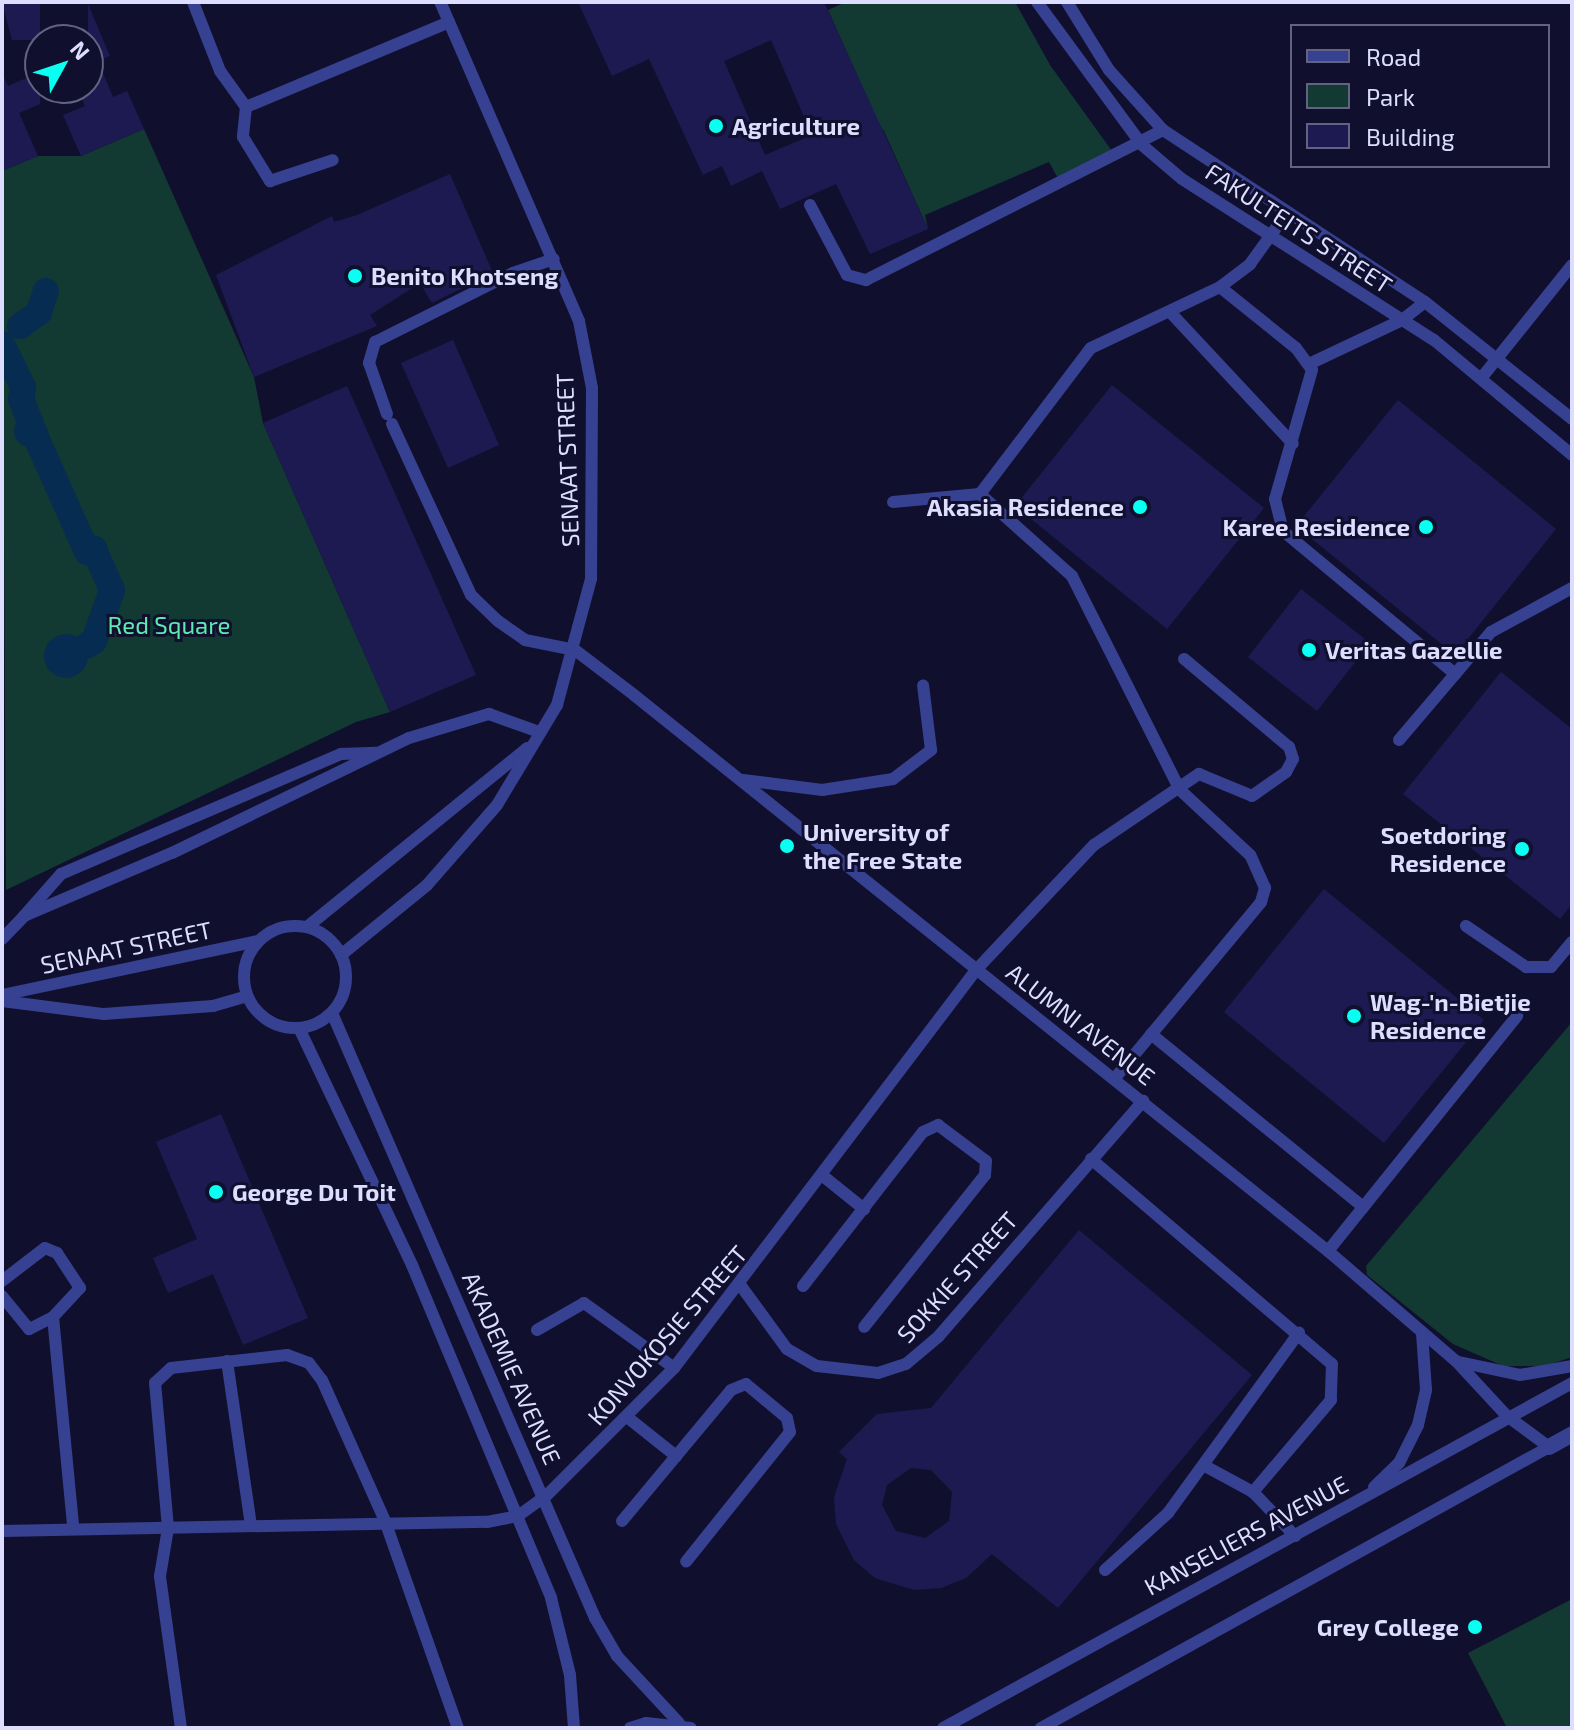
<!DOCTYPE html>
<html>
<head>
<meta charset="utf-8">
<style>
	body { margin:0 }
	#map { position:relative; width:1574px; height:1730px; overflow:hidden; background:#10102e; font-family:"Exo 2",sans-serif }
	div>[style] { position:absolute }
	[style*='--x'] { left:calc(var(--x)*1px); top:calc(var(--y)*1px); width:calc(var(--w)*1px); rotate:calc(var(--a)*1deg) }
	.green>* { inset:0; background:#123932 }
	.water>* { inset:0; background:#062d51 }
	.round { border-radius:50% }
	.canal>* { height:26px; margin:-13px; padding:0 13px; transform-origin:13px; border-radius:13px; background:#062d51 }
	.building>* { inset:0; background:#1d1a51 }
	.lane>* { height:12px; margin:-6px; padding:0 6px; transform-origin:6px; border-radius:6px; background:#374191 }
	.lane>.ring { margin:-6px; padding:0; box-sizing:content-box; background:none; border:12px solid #374191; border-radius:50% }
	.street>* { height:16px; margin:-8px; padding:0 8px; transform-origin:8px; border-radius:8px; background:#374191 }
	.dots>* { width:22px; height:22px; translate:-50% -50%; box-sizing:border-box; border:4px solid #10102e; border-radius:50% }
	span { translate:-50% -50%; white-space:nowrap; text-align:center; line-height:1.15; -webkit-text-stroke:6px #10102e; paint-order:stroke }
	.poi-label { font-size:24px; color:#dddeff; font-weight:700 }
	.left { translate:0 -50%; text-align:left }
	.right { translate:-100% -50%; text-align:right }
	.street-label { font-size:24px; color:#dddeff }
	.park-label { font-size:24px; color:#5debb2 }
	.frame { position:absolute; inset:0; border:4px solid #dddeff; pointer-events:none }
	.legend { position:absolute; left:1290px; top:24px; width:260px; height:144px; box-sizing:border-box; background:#10102e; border:2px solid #626282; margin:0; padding:10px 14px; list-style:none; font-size:24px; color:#dddeff }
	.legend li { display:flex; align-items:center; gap:16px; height:40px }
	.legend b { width:40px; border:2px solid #626282 }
	.north { position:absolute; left:24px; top:24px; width:80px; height:80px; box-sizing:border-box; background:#10102e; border:2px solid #626282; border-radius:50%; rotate:50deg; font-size:22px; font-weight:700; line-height:32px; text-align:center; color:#dddeff }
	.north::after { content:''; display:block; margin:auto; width:28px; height:36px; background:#09fff2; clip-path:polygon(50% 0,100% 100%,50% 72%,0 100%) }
</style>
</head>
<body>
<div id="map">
	<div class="green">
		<i style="clip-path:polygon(846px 2px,1015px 2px,1050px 65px,1117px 158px,1060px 182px,1049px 162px,925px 215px,928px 229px,883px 129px,871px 133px,870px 104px,828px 10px)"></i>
		<i style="clip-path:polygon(144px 129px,254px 377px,263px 423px,390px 712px,356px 722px,6px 890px,2px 171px,38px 156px,81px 156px)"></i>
		<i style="clip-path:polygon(1572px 1022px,1572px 1357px,1545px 1366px,1503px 1366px,1453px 1344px,1367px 1275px,1366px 1266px)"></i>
		<i style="clip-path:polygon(1572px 1599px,1572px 1728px,1507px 1728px,1468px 1653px)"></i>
	</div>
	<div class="water">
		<i class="round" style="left:14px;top:415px;width:32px;height:32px"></i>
		<i class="round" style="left:44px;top:634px;width:44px;height:44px"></i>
	</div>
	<div class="canal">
		<i style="--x:20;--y:326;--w:24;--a:-36"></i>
		<i style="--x:39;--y:312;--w:22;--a:-72"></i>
		<i style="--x:2;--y:344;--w:48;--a:64"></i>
		<i style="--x:23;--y:387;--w:12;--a:99"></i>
		<i style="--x:21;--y:399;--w:48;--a:68.2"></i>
		<i style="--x:39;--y:444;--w:118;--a:66"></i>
		<i style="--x:87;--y:552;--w:8;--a:-23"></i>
		<i style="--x:94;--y:549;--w:45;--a:66.3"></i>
		<i style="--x:112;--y:590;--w:54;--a:109.4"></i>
		<i style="--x:94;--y:641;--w:9;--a:148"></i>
	</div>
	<div class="building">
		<i style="clip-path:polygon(2px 2px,40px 2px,40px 40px,12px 40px)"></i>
		<i style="clip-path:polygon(evenodd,578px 2px,824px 2px,928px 229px,870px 254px,836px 184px,780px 209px,762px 171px,731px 186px,722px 166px,703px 175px,649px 59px,612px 76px,578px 2px,771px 40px,812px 135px,765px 155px,724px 61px,771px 40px)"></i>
		<i style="clip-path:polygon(88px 4px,110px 56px,98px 61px,113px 97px,127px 91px,144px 129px,81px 156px,63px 115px,85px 106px,77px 88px,88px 88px)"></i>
		<i style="clip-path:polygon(40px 72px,40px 104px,19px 113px,38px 156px,2px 171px,2px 73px,8px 86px)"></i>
		<i style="clip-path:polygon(450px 174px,493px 273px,432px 303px,420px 283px,370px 315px,377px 326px,254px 377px,216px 275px,332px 216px,334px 222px,357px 215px)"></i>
		<i style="clip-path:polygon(453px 340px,499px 445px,448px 468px,401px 363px)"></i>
		<i style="clip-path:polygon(1112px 385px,1264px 508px,1167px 629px,1015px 506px)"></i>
		<i style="clip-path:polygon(347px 386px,476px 675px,390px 712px,263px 423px)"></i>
		<i style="clip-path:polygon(1398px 400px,1556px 529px,1455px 655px,1296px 526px)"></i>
		<i style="clip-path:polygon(1301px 589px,1370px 643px,1317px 711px,1248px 657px)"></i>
		<i style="clip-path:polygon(1501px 672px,1572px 729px,1572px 904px,1560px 919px,1403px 794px)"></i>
		<i style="clip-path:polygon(1324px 889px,1484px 1020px,1384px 1143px,1224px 1012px)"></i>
		<i style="clip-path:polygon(221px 1114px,308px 1318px,243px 1345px,213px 1274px,168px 1293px,153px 1258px,197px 1239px,156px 1142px)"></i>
		<i style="clip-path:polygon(evenodd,1079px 1230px,1252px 1375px,1058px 1608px,992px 1554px,966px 1578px,941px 1588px,914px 1590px,875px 1578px,854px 1560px,836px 1524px,834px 1497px,847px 1459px,839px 1452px,877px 1414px,931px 1408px,1079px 1230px,911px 1468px,931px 1470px,952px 1492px,949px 1521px,925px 1538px,896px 1531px,882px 1505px,887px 1485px,911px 1468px)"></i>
	</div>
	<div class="lane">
		<i style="--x:193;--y:2;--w:74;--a:68.6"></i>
		<i style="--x:220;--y:71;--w:44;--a:54.2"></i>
		<i style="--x:246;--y:107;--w:220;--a:-22.7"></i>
		<i style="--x:1037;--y:2;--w:177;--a:53.7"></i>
		<i style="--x:1142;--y:145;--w:52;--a:40.4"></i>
		<i style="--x:1182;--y:179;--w:299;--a:32.6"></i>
		<i style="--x:1434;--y:340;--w:180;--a:39.8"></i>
		<i style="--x:1067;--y:2;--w:80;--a:58.3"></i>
		<i style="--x:1109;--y:70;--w:81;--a:48"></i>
		<i style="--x:1163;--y:130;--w:313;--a:33.3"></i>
		<i style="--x:1425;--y:302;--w:188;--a:38.5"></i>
		<i style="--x:246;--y:107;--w:30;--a:96"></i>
		<i style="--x:243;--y:137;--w:52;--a:58.5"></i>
		<i style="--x:270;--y:181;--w:66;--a:-18.4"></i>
		<i style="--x:810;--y:205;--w:79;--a:62.1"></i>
		<i style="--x:847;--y:275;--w:20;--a:15"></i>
		<i style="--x:866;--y:280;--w:333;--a:-26.8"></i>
		<i style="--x:1220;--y:287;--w:97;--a:38.8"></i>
		<i style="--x:1296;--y:348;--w:27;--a:54"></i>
		<i style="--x:1312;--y:370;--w:134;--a:106"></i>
		<i style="--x:1275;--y:499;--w:33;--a:76"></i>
		<i style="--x:1283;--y:531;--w:224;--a:39.7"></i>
		<i style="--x:1170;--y:312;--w:180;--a:47"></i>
		<i style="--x:1309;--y:364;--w:103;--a:-25.3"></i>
		<i style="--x:1402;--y:320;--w:29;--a:-38"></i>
		<i style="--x:1483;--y:376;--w:142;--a:-51.3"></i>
		<i style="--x:387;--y:414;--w:54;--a:-109.4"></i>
		<i style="--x:369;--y:363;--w:22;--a:-74"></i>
		<i style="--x:375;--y:342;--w:154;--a:-26.6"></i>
		<i style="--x:513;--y:273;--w:43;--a:-18.9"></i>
		<i style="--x:392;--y:424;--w:188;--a:65.2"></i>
		<i style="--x:471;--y:595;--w:37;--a:44"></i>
		<i style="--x:498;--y:621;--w:33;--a:35"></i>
		<i style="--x:525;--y:640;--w:51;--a:11.3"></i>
		<i style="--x:575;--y:650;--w:74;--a:37.3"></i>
		<i style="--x:634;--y:695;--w:889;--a:38.7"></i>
		<i style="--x:1328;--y:1251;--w:169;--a:40.7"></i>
		<i style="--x:1456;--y:1361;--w:75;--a:47.2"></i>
		<i style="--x:1507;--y:1416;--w:52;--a:36.4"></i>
		<i style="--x:1549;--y:1447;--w:581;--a:151.05"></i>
		<i style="--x:893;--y:502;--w:87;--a:-5.3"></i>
		<i style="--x:1399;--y:740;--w:142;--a:-49.6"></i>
		<i style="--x:1491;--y:632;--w:92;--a:-28.5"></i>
		<i style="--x:743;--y:780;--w:80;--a:7.2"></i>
		<i style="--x:822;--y:790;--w:72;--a:-8.8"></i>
		<i style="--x:893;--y:779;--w:48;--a:-37.3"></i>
		<i style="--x:931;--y:750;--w:65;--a:-97"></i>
		<i style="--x:24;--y:916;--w:56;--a:-48.6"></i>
		<i style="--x:61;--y:874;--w:305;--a:-23.2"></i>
		<i style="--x:341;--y:754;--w:35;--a:-2"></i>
		<i class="ring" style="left:244px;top:926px;width:90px;height:90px"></i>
		<i style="--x:1466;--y:926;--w:73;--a:34.3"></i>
		<i style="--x:1526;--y:967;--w:25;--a:0"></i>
		<i style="--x:1551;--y:967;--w:33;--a:-50"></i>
		<i style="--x:307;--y:927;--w:284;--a:-39.1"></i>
		<i style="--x:2;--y:939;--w:32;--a:-46"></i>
		<i style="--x:24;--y:916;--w:161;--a:-23.1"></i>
		<i style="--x:172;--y:853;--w:263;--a:-25.9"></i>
		<i style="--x:409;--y:738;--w:84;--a:-16.7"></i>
		<i style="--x:489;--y:714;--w:53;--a:19.8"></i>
		<i style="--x:341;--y:955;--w:111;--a:-39.1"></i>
		<i style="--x:427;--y:885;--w:106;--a:-48.8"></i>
		<i style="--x:497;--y:805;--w:117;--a:-59"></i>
		<i style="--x:557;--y:705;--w:131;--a:-74.9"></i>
		<i style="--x:591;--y:579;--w:191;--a:-89.7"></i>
		<i style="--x:592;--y:388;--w:68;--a:-101"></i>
		<i style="--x:579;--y:321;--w:348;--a:-113.5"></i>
		<i style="--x:2;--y:995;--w:262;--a:-11.9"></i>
		<i style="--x:2;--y:1001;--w:103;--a:7.3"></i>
		<i style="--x:104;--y:1014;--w:109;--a:-4.2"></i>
		<i style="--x:213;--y:1006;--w:35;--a:-16"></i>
		<i style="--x:332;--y:1013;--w:660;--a:66.5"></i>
		<i style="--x:595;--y:1618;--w:44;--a:59.9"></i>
		<i style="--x:617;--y:1656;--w:91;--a:47.2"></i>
		<i style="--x:299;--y:1028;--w:263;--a:64.5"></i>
		<i style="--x:412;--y:1265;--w:361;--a:67.3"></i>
		<i style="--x:551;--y:1598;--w:79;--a:76.1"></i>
		<i style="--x:570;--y:1675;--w:53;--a:85.7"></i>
		<i style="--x:1151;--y:1034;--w:274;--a:39.2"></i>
		<i style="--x:1115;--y:1078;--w:229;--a:-50.3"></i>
		<i style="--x:1261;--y:902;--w:15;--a:-74"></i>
		<i style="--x:1265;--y:888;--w:36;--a:-114"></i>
		<i style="--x:1250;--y:855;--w:96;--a:-137.1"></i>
		<i style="--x:1180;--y:790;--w:240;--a:-116.8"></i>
		<i style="--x:1072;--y:576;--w:123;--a:-138.3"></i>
		<i style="--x:980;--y:494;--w:183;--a:-52.8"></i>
		<i style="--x:1091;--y:348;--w:143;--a:-25.3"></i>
		<i style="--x:1220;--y:287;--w:38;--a:-37"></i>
		<i style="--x:1250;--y:264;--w:62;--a:-54.2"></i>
		<i style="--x:1091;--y:1159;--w:316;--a:40.4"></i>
		<i style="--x:1332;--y:1364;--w:36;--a:92"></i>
		<i style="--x:1331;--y:1400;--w:121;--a:130.3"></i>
		<i style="--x:823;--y:1176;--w:53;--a:38.8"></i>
		<i style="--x:1328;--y:1251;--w:302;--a:-51.2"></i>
		<i style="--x:2;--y:1281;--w:54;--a:-37.5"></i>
		<i style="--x:45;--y:1248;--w:13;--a:23"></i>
		<i style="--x:57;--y:1253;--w:42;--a:56.7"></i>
		<i style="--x:80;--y:1288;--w:40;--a:133"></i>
		<i style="--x:53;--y:1317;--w:27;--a:153"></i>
		<i style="--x:29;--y:1329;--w:43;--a:-129.3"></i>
		<i style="--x:741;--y:1286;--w:78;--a:53.9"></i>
		<i style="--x:787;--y:1349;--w:34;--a:30"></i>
		<i style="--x:817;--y:1366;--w:61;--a:6.5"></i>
		<i style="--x:878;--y:1373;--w:29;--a:-18"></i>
		<i style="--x:906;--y:1364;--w:42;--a:-40.2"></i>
		<i style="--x:938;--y:1337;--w:313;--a:-49"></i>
		<i style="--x:803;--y:1286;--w:195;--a:-52.1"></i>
		<i style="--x:923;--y:1132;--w:17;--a:-25"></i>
		<i style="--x:938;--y:1125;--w:60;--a:36.9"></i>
		<i style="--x:986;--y:1161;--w:14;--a:94"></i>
		<i style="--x:985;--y:1175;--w:194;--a:128.5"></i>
		<i style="--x:53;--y:1317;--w:210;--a:84.5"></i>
		<i style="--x:537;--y:1330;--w:54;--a:-29.9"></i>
		<i style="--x:584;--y:1303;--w:111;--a:35.8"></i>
		<i style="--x:227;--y:1361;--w:166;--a:81.7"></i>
		<i style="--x:1459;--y:1362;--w:62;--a:12"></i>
		<i style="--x:1520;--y:1375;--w:53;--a:-9.8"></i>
		<i style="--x:627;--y:1417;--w:63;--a:38.5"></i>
		<i style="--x:1205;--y:1466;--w:55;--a:28.4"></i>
		<i style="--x:1253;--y:1492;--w:61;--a:46.3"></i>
		<i style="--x:1374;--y:1487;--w:35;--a:-44"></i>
		<i style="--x:1399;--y:1463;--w:42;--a:-63.4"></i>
		<i style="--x:1418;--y:1425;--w:36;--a:-77"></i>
		<i style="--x:1426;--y:1390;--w:57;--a:-94"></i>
		<i style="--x:622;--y:1521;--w:170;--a:-50.2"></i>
		<i style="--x:731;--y:1390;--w:16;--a:-22"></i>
		<i style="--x:746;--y:1384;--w:53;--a:39.7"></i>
		<i style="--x:787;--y:1418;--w:14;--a:78"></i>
		<i style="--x:790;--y:1432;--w:166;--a:128.7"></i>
		<i style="--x:2;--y:1531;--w:485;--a:-1.1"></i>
		<i style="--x:487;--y:1522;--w:32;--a:-11"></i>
		<i style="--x:518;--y:1516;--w:34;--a:-36"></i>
		<i style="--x:546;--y:1496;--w:181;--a:-45"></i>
		<i style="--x:674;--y:1368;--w:500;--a:-52.8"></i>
		<i style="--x:976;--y:970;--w:172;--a:-46.7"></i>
		<i style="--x:1094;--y:845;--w:127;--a:-34.1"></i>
		<i style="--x:1199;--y:774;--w:57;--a:22.5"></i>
		<i style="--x:1252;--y:796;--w:42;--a:-35.2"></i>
		<i style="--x:1286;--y:772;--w:15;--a:-62"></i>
		<i style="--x:1293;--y:759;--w:13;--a:-108"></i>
		<i style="--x:1289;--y:747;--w:137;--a:-140"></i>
		<i style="--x:1105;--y:1570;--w:85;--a:-42.1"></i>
		<i style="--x:1168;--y:1513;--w:223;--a:-54"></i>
		<i style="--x:181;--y:1728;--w:153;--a:-97.9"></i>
		<i style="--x:160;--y:1576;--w:49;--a:-80.5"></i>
		<i style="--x:168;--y:1528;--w:146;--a:-95.1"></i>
		<i style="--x:155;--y:1383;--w:22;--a:-43"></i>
		<i style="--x:171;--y:1368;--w:117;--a:-6.4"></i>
		<i style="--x:287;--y:1355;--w:23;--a:20"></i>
		<i style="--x:309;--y:1363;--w:21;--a:53"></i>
		<i style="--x:322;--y:1380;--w:154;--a:65.9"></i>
		<i style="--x:385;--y:1521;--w:219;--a:70.6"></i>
		<i style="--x:630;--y:1728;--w:17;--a:-17"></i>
		<i style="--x:646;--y:1723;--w:45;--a:6.3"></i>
		<i style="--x:943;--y:1728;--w:717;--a:-28.74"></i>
	</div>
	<div class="street">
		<i style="--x:1549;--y:1447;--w:26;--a:-29"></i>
	</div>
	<div class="dots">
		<i style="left:716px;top:126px;background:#09fff2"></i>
		<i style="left:355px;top:276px;background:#09fff2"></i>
		<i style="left:1140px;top:507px;background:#09fff2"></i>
		<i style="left:1426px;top:527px;background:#09fff2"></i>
		<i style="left:1309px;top:650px;background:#09fff2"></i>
		<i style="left:787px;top:846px;background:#09fff2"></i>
		<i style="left:1522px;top:849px;background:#09fff2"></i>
		<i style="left:1354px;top:1016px;background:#09fff2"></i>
		<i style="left:216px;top:1192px;background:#09fff2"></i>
		<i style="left:1475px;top:1627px;background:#09fff2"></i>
	</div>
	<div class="poi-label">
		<span class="left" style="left:732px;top:126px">Agriculture</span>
		<span class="left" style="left:371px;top:276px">Benito Khotseng</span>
		<span class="right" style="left:1124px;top:507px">Akasia Residence</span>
		<span class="right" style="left:1410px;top:527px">Karee Residence</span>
		<span class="left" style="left:1325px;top:650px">Veritas Gazellie</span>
		<span class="left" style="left:803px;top:846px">University of<br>the Free State</span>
		<span class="right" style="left:1506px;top:849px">Soetdoring<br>Residence</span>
		<span class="left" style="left:1370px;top:1016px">Wag-'n-Bietjie<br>Residence</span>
		<span class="left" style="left:232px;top:1192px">George Du Toit</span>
		<span class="right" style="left:1459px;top:1627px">Grey College</span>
	</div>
	<div class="street-label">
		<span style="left:1299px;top:228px;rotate:33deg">FAKULTEITS STREET</span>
		<span style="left:567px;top:460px;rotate:-92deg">SENAAT STREET</span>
		<span style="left:126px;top:947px;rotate:-12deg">SENAAT STREET</span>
		<span style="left:1081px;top:1024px;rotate:38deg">ALUMNI AVENUE</span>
		<span style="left:957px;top:1277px;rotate:-48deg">SOKKIE STREET</span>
		<span style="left:667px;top:1335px;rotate:-49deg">KONVOKOSIE STREET</span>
		<span style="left:512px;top:1368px;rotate:66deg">AKADEMIE AVENUE</span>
		<span style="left:1246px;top:1535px;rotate:-28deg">KANSELIERS AVENUE</span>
	</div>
	<div class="park-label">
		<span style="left:169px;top:625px">Red Square</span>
	</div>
	<div class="frame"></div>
	<ul class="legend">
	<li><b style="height:10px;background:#374191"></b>Road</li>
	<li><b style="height:22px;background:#123932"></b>Park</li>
	<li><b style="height:22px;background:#1d1a51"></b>Building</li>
	</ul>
	<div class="north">N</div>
</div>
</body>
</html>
